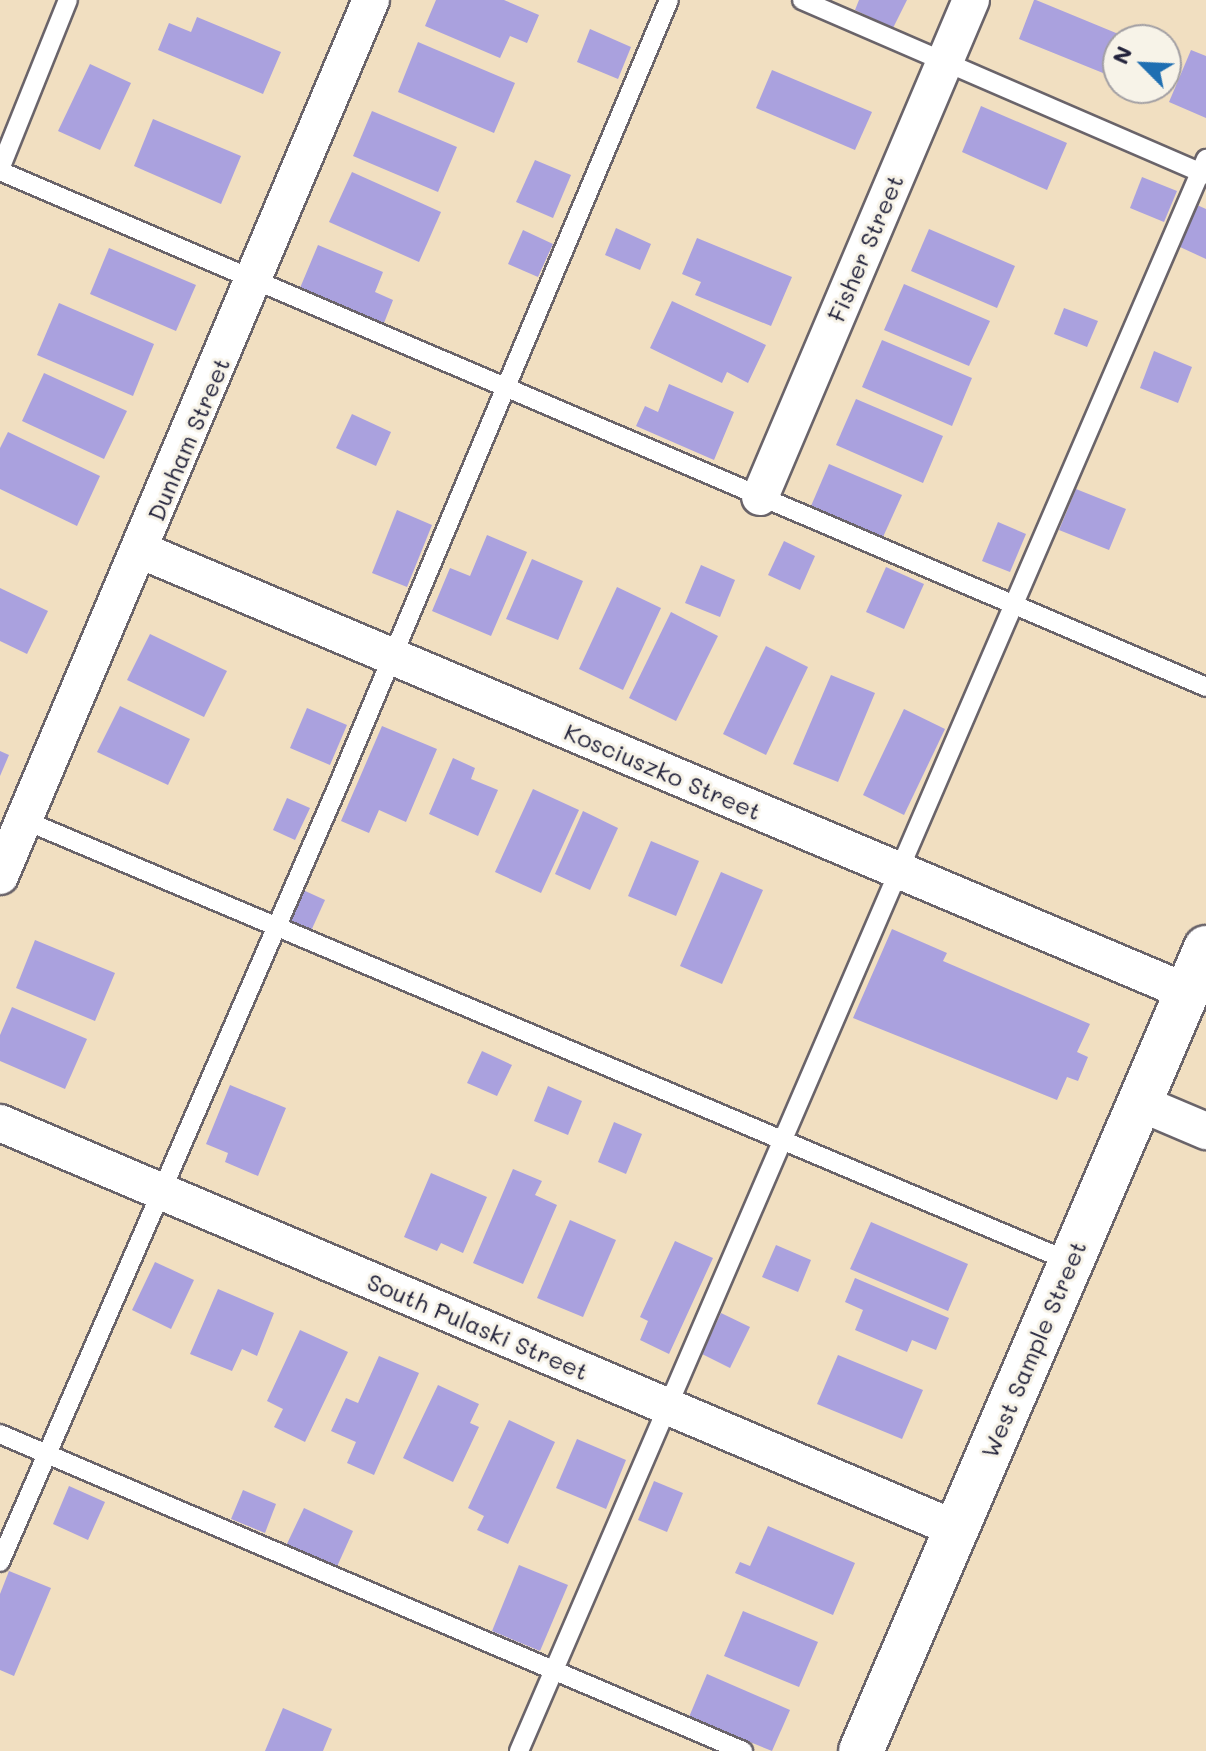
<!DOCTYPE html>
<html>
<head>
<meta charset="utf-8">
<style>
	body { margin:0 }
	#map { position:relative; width:1206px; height:1751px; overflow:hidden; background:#f1dfc1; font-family:Mali,sans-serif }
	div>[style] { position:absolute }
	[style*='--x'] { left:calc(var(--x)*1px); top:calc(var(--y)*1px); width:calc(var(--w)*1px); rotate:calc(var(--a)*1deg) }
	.building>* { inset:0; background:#aaa1de }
	.roads { filter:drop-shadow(2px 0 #6a646a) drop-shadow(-2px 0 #6a646a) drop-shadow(0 2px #6a646a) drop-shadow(0 -2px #6a646a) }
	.lane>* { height:18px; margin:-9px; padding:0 9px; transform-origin:9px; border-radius:9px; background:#fff }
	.street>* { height:36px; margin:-18px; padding:0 18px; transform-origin:18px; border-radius:18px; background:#fff }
	.secondary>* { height:44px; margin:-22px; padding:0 22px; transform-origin:22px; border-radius:22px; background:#fff }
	span { translate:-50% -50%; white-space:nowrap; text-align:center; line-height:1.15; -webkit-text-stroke:6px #f7f3e8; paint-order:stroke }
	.street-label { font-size:24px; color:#22223b }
	.north { position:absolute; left:1102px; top:24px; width:80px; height:80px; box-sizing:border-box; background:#f7f3e8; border:2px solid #a29fa3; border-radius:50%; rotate:294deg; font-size:22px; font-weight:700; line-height:32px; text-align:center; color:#22223b }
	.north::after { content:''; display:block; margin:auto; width:28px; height:36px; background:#1f6fb2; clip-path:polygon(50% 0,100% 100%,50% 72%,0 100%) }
</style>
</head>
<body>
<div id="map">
	<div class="building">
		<i style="clip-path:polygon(436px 0,504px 0,539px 15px,527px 43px,510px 36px,500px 58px,425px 26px)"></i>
		<i style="clip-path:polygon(859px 0,907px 0,893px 28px,855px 10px)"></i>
		<i style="clip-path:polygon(1034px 0,1036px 0,1133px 40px,1118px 40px,1118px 56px,1112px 53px,1103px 73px,1019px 39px)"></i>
		<i style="clip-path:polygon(197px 17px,281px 52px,263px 94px,158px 50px,169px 23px,191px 32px)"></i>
		<i style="clip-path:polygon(590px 29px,631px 47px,618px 79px,577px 62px)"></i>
		<i style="clip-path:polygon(418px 42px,515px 83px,494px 133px,398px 92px)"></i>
		<i style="clip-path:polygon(1191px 50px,1206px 56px,1206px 118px,1169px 102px)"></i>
		<i style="clip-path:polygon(90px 64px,131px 83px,100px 150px,58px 131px)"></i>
		<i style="clip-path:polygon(772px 70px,872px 112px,855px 150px,756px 108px)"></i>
		<i style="clip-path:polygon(981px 106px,1067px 143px,1047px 190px,962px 152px)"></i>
		<i style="clip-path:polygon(372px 111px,457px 147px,438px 192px,353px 156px)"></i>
		<i style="clip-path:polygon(153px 119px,241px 156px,221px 204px,134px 166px)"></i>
		<i style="clip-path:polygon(535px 160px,571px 175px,553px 218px,516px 202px)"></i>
		<i style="clip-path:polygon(352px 172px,441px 212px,419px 262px,329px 222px)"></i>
		<i style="clip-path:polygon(1142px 177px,1177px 191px,1164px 222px,1130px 208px)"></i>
		<i style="clip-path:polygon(1197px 205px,1206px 209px,1206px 259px,1180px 247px)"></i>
		<i style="clip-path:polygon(616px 228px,651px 244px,640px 270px,605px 255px)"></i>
		<i style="clip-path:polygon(929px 229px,1015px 266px,997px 308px,911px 271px)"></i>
		<i style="clip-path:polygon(523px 230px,553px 244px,538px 277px,508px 264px)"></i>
		<i style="clip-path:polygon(697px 238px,792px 277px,771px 326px,695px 295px,701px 282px,682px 274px)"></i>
		<i style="clip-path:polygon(318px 245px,383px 272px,375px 292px,393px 300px,384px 323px,300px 288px)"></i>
		<i style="clip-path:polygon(109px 248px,196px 285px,176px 331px,90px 294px)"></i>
		<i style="clip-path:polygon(904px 284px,990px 321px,969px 366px,884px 330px)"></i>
		<i style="clip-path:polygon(672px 301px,766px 345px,748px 383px,727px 372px,722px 383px,650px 348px)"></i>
		<i style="clip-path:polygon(59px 303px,154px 344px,133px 396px,37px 355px)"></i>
		<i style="clip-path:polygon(1064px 308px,1098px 321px,1087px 347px,1054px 334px)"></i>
		<i style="clip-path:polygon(882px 340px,972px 378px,952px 426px,862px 387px)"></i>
		<i style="clip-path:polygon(1154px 351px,1192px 367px,1178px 403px,1140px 388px)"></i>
		<i style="clip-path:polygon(44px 373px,127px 411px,104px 459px,22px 421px)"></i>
		<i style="clip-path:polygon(669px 384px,734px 412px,714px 460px,636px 426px,645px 406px,658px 412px)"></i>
		<i style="clip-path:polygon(856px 399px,943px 436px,923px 483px,836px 445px)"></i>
		<i style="clip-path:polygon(352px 414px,391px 432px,376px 466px,336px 448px)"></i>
		<i style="clip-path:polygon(8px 432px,100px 476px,77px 526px,0 489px,0 448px)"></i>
		<i style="clip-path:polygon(829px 464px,902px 495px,883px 537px,811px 506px)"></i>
		<i style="clip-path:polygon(1076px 489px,1126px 509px,1109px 550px,1059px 530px)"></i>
		<i style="clip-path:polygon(397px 510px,432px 525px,407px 587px,372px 573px)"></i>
		<i style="clip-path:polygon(998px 522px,1026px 534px,1010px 572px,982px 561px)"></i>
		<i style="clip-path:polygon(487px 535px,527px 552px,491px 636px,432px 611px,450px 568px,470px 576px)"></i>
		<i style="clip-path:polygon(784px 541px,815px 556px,800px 590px,768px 575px)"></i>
		<i style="clip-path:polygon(532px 559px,583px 581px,558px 640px,506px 619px)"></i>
		<i style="clip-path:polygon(701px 565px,735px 580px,720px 617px,685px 603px)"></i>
		<i style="clip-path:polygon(886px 567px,924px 584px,904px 629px,866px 612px)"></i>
		<i style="clip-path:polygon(617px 587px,661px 608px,623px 690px,579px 669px)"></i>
		<i style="clip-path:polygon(0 588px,48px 611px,27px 654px,0 641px)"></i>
		<i style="clip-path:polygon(671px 612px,718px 636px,676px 721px,629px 698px)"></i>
		<i style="clip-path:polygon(150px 634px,227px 671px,204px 717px,127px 680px)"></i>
		<i style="clip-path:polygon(766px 646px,808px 667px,766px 755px,723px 734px)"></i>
		<i style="clip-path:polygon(831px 675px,875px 693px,838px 782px,793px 764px)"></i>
		<i style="clip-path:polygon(120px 706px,190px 739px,168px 785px,97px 752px)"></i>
		<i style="clip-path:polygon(307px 708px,347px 725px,330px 765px,290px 748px)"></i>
		<i style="clip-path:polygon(904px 709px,945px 729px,904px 815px,863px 795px)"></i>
		<i style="clip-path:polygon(382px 726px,437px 749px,406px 822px,379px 810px,369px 833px,341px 821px)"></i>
		<i style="clip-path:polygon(0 751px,9px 755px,0 776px)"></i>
		<i style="clip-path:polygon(453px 758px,475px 768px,471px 779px,498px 790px,478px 836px,429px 814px)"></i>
		<i style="clip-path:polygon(533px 789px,579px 810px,541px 893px,495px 872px)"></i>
		<i style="clip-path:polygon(287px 798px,310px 808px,295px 840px,273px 830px)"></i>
		<i style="clip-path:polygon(583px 811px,618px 828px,590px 890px,555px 874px)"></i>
		<i style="clip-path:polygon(651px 841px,699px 861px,676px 916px,628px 896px)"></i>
		<i style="clip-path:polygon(721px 872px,763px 890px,722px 984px,680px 966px)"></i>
		<i style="clip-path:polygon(303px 890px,325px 900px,311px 931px,289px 921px)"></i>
		<i style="clip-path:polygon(892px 929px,947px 953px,943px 961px,1090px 1024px,1077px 1052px,1088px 1057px,1078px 1081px,1067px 1077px,1057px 1100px,853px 1018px)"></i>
		<i style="clip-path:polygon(35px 940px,115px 973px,95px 1021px,16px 988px)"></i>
		<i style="clip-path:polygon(12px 1007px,87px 1039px,65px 1089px,0 1061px,0 1035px)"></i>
		<i style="clip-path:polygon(482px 1051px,512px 1065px,497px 1096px,467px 1083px)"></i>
		<i style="clip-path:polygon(230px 1085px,286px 1108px,258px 1176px,225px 1162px,228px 1153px,206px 1144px)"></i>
		<i style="clip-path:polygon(548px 1086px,582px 1101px,568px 1135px,534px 1121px)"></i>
		<i style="clip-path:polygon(614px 1122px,642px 1134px,626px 1174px,598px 1162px)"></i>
		<i style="clip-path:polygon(513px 1169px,542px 1181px,535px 1195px,557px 1205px,523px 1284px,473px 1263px)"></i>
		<i style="clip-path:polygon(431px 1173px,487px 1197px,463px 1253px,441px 1243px,437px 1251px,404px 1237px)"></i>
		<i style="clip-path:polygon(570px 1220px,616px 1240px,583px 1317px,537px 1298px)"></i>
		<i style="clip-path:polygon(871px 1222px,968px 1264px,948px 1311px,850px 1269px)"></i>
		<i style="clip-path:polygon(675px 1241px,713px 1258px,669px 1354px,640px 1340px,648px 1321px,640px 1317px)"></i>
		<i style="clip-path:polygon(776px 1245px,811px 1260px,798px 1292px,762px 1277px)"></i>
		<i style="clip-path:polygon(155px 1262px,194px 1280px,171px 1329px,132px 1310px)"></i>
		<i style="clip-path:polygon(855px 1278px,949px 1318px,936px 1350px,912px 1340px,907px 1352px,855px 1330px,863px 1310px,845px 1302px)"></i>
		<i style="clip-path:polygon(218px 1289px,274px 1313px,257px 1356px,242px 1349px,232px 1371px,190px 1354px)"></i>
		<i style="clip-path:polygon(721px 1313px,750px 1327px,730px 1368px,702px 1354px)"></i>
		<i style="clip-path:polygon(300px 1330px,348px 1352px,305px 1442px,274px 1427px,283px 1409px,267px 1401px)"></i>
		<i style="clip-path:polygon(838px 1355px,923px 1390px,902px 1439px,817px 1404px)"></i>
		<i style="clip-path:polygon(379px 1356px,419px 1373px,374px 1475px,347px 1463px,356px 1442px,331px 1431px,346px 1398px,358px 1403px)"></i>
		<i style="clip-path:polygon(438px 1385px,479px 1404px,470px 1423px,479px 1427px,453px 1482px,403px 1458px)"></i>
		<i style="clip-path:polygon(509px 1420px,555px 1442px,508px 1544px,477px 1530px,484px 1516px,468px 1508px)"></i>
		<i style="clip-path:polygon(577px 1439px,626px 1460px,606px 1509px,556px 1488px)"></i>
		<i style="clip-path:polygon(654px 1481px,683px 1493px,667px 1532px,638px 1520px)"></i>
		<i style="clip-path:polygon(69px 1486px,105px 1502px,88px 1540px,53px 1524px)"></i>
		<i style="clip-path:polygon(243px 1490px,276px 1504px,265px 1533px,231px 1519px)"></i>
		<i style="clip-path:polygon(304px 1508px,353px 1531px,335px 1571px,285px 1548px)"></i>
		<i style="clip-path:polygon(768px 1526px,855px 1563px,833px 1615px,735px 1573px,740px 1562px,750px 1566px)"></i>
		<i style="clip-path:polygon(519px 1565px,568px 1585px,540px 1651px,492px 1631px)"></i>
		<i style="clip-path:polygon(9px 1571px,51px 1588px,14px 1676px,0 1670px,0 1594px)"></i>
		<i style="clip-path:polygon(743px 1611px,818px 1642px,799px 1687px,724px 1656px)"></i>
		<i style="clip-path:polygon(707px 1674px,790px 1710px,772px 1751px,689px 1717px)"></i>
		<i style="clip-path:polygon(283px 1708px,332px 1729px,323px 1751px,265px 1751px)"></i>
	</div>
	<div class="roads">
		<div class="lane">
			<i style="--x:802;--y:0;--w:440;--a:23.4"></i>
			<i style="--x:0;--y:169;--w:182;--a:-68.1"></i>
			<i style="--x:0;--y:171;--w:1312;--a:23.16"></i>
			<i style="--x:24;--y:820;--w:1136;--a:22.89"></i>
			<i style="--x:0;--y:1434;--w:808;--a:23.11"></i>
			<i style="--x:0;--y:1562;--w:852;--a:-66.47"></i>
			<i style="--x:340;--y:781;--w:847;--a:-67.16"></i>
			<i style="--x:519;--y:1751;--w:1734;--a:-66.66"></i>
		</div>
		<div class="street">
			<i style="--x:760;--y:497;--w:540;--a:-67"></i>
			<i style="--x:140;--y:550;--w:1136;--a:22.89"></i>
			<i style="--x:0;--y:876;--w:951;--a:-67.05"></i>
			<i style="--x:1140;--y:1103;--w:72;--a:23"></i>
			<i style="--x:0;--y:1123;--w:1039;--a:23.01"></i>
		</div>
		<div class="secondary">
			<i style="--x:861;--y:1751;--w:874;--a:-66.75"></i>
		</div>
	</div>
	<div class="street-label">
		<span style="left:865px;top:248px;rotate:-67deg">Fisher Street</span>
		<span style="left:188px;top:439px;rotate:-67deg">Dunham Street</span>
		<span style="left:663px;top:771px;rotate:23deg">Kosciuszko Street</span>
		<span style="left:478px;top:1326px;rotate:23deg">South Pulaski Street</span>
		<span style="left:1033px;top:1349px;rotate:-67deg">West Sample Street</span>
	</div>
	<div class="north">N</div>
</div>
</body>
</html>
